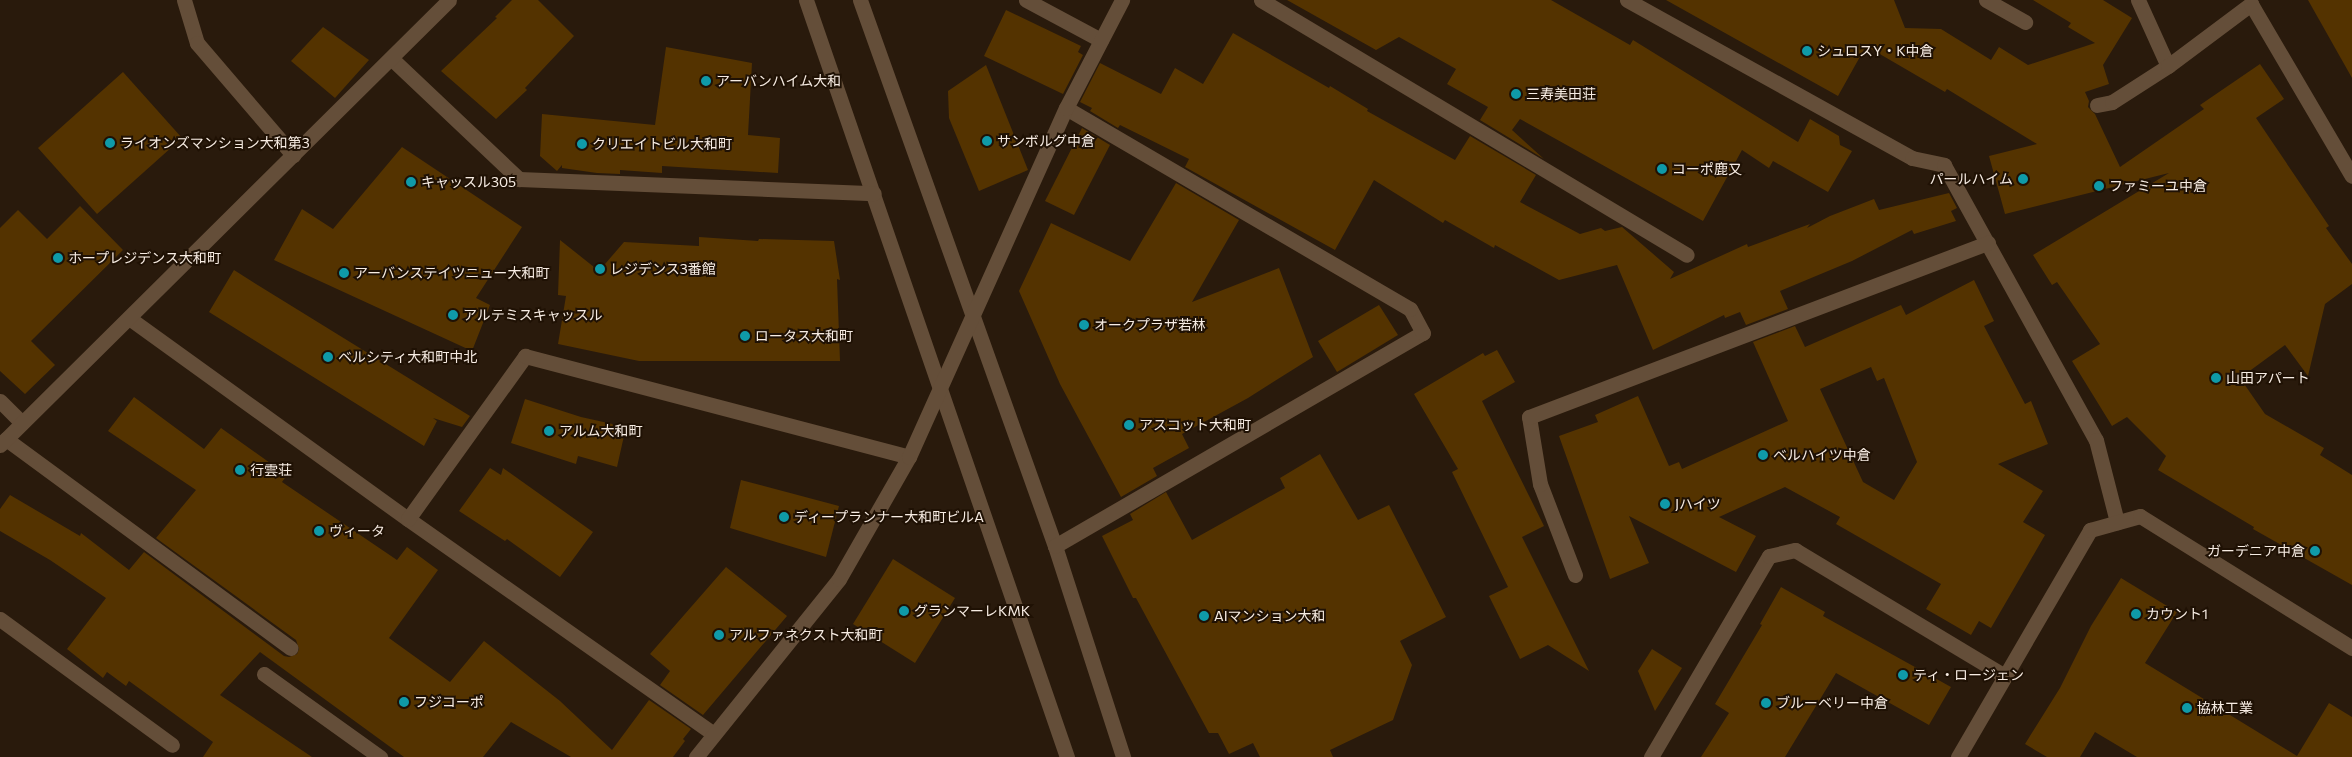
<!DOCTYPE html>
<html>
<head>
<meta charset="utf-8">
<style>
	body { margin:0 }
	#map { position:relative; width:2352px; height:757px; overflow:hidden; background:#291a0c; font-family:Commissioner,"Noto Sans JP",sans-serif }
	div>[style] { position:absolute }
	[style*='--x'] { left:calc(var(--x)*1px); top:calc(var(--y)*1px); width:calc(var(--w)*1px); rotate:calc(var(--a)*1deg) }
	.building>* { inset:0; background:#543300 }
	.minor>* { height:15px; margin:-7.5px; padding:0 7.5px; transform-origin:7.5px; border-radius:7.5px; background:#644e39 }
	.dots>* { width:14px; height:14px; translate:-50% -50%; box-sizing:border-box; border:2px solid #1f1104; border-radius:50% }
	span { translate:-50% -50%; white-space:nowrap; text-align:center; line-height:1.15; -webkit-text-stroke:4px #1f1104; paint-order:stroke }
	.poi-label { font-size:14px; color:#f7ece3 }
	.left { translate:0 -50%; text-align:left }
	.right { translate:-100% -50%; text-align:right }
</style>
</head>
<body>
<div id="map">
	<div class="building">
		<i style="clip-path:polygon(512px 0,538px 0,574px 36px,525px 88px,527px 90px,496px 119px,441px 71px,497px 18px,495px 17px)"></i>
		<i style="clip-path:polygon(1287px 0,1551px 0,1630px 45px,1633px 40px,1798px 142px,1810px 119px,1839px 136px,1840px 145px,1852px 151px,1828px 192px,1773px 161px,1769px 168px,1742px 150px,1703px 221px,1520px 119px,1512px 130px,1544px 159px,1480px 120px,1488px 107px,1447px 84px,1456px 69px,1399px 37px,1376px 50px)"></i>
		<i style="clip-path:polygon(1666px 0,1894px 0,1905px 28px,1941px 29px,1991px 60px,1999px 47px,2028px 65px,2095px 43px,2068px 27px,2071px 23px,2033px 0,2103px 0,2132px 18px,2103px 65px,2109px 84px,2085px 92px,2089px 101px,2088px 107px,2095px 114px,2120px 167px,2204px 109px,2200px 105px,2260px 64px,2284px 99px,2256px 118px,2329px 226px,2326px 228px,2352px 264px,2352px 284px,2325px 304px,2308px 376px,2285px 345px,2240px 378px,2265px 414px,2324px 448px,2320px 455px,2352px 475px,2352px 585px,2253px 529px,2254px 527px,2158px 470px,2166px 456px,2127px 417px,2112px 426px,2072px 361px,2100px 344px,2057px 282px,2052px 285px,2033px 255px,2169px 173px,2005px 214px,1989px 156px,2037px 144px,1947px 89px,1945px 92px,1866px 46px,1838px 96px)"></i>
		<i style="clip-path:polygon(2308px 0,2352px 0,2352px 78px)"></i>
		<i style="clip-path:polygon(1006px 10px,1081px 46px,1078px 52px,1083px 55px,1063px 94px,984px 56px)"></i>
		<i style="clip-path:polygon(323px 27px,369px 60px,335px 98px,291px 61px)"></i>
		<i style="clip-path:polygon(1233px 33px,1329px 88px,1330px 86px,1368px 109px,1367px 111px,1455px 160px,1470px 136px,1536px 175px,1520px 202px,1580px 234px,1601px 228px,1605px 231px,1622px 227px,1674px 272px,1670px 279px,1747px 244px,1748px 247px,1810px 224px,1807px 228px,1830px 216px,1874px 199px,1879px 210px,1949px 193px,1957px 208px,1951px 211px,1956px 221px,1914px 234px,1912px 230px,1852px 261px,1780px 291px,1788px 309px,1746px 325px,1740px 312px,1725px 318px,1724px 315px,1653px 350px,1617px 265px,1559px 280px,1495px 245px,1494px 248px,1445px 220px,1443px 223px,1374px 180px,1335px 250px,1185px 167px,1189px 159px,1120px 125px,1118px 128px,1090px 111px,1092px 108px,1080px 102px,1100px 63px,1161px 94px,1175px 68px,1203px 84px)"></i>
		<i style="clip-path:polygon(666px 47px,752px 63px,748px 135px,780px 138px,778px 173px,662px 166px,662px 173px,620px 170px,620px 174px,597px 173px,562px 168px,562px 165px,557px 171px,540px 156px,542px 114px,655px 125px)"></i>
		<i style="clip-path:polygon(986px 65px,1028px 170px,979px 191px,949px 118px,948px 91px)"></i>
		<i style="clip-path:polygon(123px 72px,182px 138px,97px 214px,38px 148px)"></i>
		<i style="clip-path:polygon(1082px 128px,1110px 145px,1074px 215px,1045px 201px)"></i>
		<i style="clip-path:polygon(402px 147px,522px 227px,476px 298px,490px 305px,472px 351px,274px 260px,302px 209px,333px 229px)"></i>
		<i style="clip-path:polygon(1176px 183px,1239px 220px,1192px 302px,1279px 268px,1313px 357px,1248px 398px,1182px 434px,1189px 448px,1153px 468px,1157px 476px,1121px 497px,1060px 384px,1019px 291px,1051px 223px,1130px 261px)"></i>
		<i style="clip-path:polygon(80px 206px,123px 250px,31px 341px,55px 365px,25px 394px,0 371px,0 228px,18px 210px,47px 239px)"></i>
		<i style="clip-path:polygon(699px 237px,758px 241px,759px 239px,834px 241px,840px 280px,837px 279px,840px 361px,639px 361px,558px 344px,566px 296px,558px 295px,560px 240px,599px 271px,624px 242px,699px 246px)"></i>
		<i style="clip-path:polygon(234px 270px,256px 284px,470px 416px,462px 427px,433px 418px,437px 421px,424px 446px,209px 312px)"></i>
		<i style="clip-path:polygon(evenodd,1974px 280px,1994px 321px,1984px 326px,2025px 404px,2031px 401px,2048px 444px,1998px 464px,2043px 491px,2023px 522px,2045px 535px,1991px 628px,1979px 621px,1971px 635px,1926px 609px,1941px 584px,1836px 524px,1840px 517px,1785px 487px,1719px 517px,1756px 536px,1736px 572px,1629px 516px,1649px 563px,1610px 579px,1559px 436px,1598px 422px,1595px 415px,1638px 396px,1669px 466px,1679px 462px,1682px 469px,1788px 421px,1753px 342px,1795px 326px,1805px 347px,1901px 305px,1906px 315px,1974px 280px,1871px 367px,1877px 381px,1884px 378px,1917px 462px,1894px 500px,1863px 482px,1820px 389px,1871px 367px)"></i>
		<i style="clip-path:polygon(1379px 305px,1398px 335px,1337px 372px,1318px 341px)"></i>
		<i style="clip-path:polygon(1497px 350px,1515px 382px,1482px 401px,1544px 526px,1522px 537px,1589px 671px,1548px 645px,1520px 659px,1489px 596px,1508px 587px,1452px 472px,1458px 469px,1414px 394px,1483px 353px,1485px 356px)"></i>
		<i style="clip-path:polygon(134px 397px,204px 449px,221px 428px,287px 475px,282px 482px,397px 560px,407px 547px,438px 570px,389px 638px,450px 682px,484px 641px,560px 701px,612px 750px,649px 700px,691px 729px,683px 739px,685px 741px,673px 757px,571px 757px,511px 722px,483px 757px,404px 757px,260px 652px,220px 695px,312px 757px,203px 757px,213px 742px,129px 681px,126px 686px,107px 672px,103px 678px,67px 649px,106px 598px,50px 560px,0 531px,0 509px,10px 495px,80px 536px,81px 533px,129px 570px,144px 552px,284px 656px,289px 657px,297px 654px,299px 649px,296px 640px,156px 538px,196px 490px,108px 431px)"></i>
		<i style="clip-path:polygon(525px 399px,581px 417px,626px 427px,617px 467px,578px 456px,576px 464px,511px 443px)"></i>
		<i style="clip-path:polygon(1320px 454px,1358px 520px,1389px 505px,1446px 617px,1400px 641px,1412px 665px,1393px 720px,1330px 750px,1333px 757px,1260px 757px,1253px 743px,1229px 754px,1218px 733px,1209px 733px,1136px 598px,1133px 598px,1102px 536px,1133px 520px,1130px 514px,1166px 492px,1192px 540px,1285px 488px,1280px 478px)"></i>
		<i style="clip-path:polygon(490px 468px,501px 475px,503px 468px,593px 532px,560px 577px,507px 539px,505px 541px,459px 511px)"></i>
		<i style="clip-path:polygon(741px 480px,839px 506px,826px 557px,730px 528px)"></i>
		<i style="clip-path:polygon(893px 559px,955px 598px,915px 663px,853px 624px)"></i>
		<i style="clip-path:polygon(726px 567px,787px 616px,703px 715px,660px 685px,670px 671px,650px 654px)"></i>
		<i style="clip-path:polygon(2121px 578px,2177px 612px,2145px 663px,2297px 756px,2329px 703px,2352px 717px,2352px 757px,2137px 757px,2095px 732px,2080px 757px,2047px 757px,2025px 744px,2060px 688px,2091px 626px)"></i>
		<i style="clip-path:polygon(1781px 587px,1825px 612px,1823px 616px,1951px 687px,1929px 725px,1836px 673px,1785px 757px,1701px 757px,1729px 713px,1715px 704px,1762px 625px,1760px 624px)"></i>
		<i style="clip-path:polygon(1652px 649px,1682px 668px,1655px 711px,1638px 671px)"></i>
	</div>
	<div class="minor">
		<i style="--x:184;--y:0;--w:45;--a:73.2"></i>
		<i style="--x:197;--y:43;--w:148;--a:49.4"></i>
		<i style="--x:806;--y:0;--w:801;--a:70.98"></i>
		<i style="--x:860;--y:0;--w:580;--a:70.35"></i>
		<i style="--x:1055;--y:546;--w:222;--a:72.1"></i>
		<i style="--x:1026;--y:0;--w:85;--a:28.1"></i>
		<i style="--x:1261;--y:0;--w:496;--a:30.9"></i>
		<i style="--x:1627;--y:0;--w:326;--a:29"></i>
		<i style="--x:1912;--y:158;--w:33;--a:12"></i>
		<i style="--x:1944;--y:165;--w:314;--a:61.1"></i>
		<i style="--x:2096;--y:440;--w:85;--a:75.6"></i>
		<i style="--x:1986;--y:0;--w:45;--a:29.4"></i>
		<i style="--x:2138;--y:0;--w:72;--a:65.6"></i>
		<i style="--x:392;--y:59;--w:175;--a:43.4"></i>
		<i style="--x:519;--y:179;--w:355;--a:2.3"></i>
		<i style="--x:2097;--y:105;--w:15;--a:-11"></i>
		<i style="--x:2112;--y:102;--w:67;--a:-32.7"></i>
		<i style="--x:2168;--y:66;--w:104;--a:-36.8"></i>
		<i style="--x:2251;--y:4;--w:199;--a:59.6"></i>
		<i style="--x:129;--y:318;--w:344;--a:35.8"></i>
		<i style="--x:408;--y:519;--w:374;--a:35.1"></i>
		<i style="--x:0;--y:401;--w:31;--a:45"></i>
		<i style="--x:6;--y:439;--w:353;--a:36.3"></i>
		<i style="--x:0;--y:445;--w:632;--a:-44.74"></i>
		<i style="--x:408;--y:519;--w:201;--a:-54.3"></i>
		<i style="--x:525;--y:356;--w:397;--a:14.7"></i>
		<i style="--x:1055;--y:546;--w:425;--a:-30.1"></i>
		<i style="--x:1423;--y:333;--w:27;--a:-118"></i>
		<i style="--x:1410;--y:309;--w:398;--a:-149.7"></i>
		<i style="--x:1575;--y:575;--w:97;--a:-111"></i>
		<i style="--x:1540;--y:484;--w:68;--a:-99.3"></i>
		<i style="--x:1529;--y:417;--w:491;--a:-20.8"></i>
		<i style="--x:0;--y:619;--w:213;--a:36.2"></i>
		<i style="--x:264;--y:674;--w:143;--a:35.6"></i>
		<i style="--x:696;--y:757;--w:228;--a:-51.2"></i>
		<i style="--x:839;--y:579;--w:141;--a:-60.2"></i>
		<i style="--x:909;--y:457;--w:383;--a:-65.8"></i>
		<i style="--x:1066;--y:108;--w:122;--a:-62.6"></i>
		<i style="--x:1651;--y:757;--w:233;--a:-59.6"></i>
		<i style="--x:1769;--y:556;--w:27;--a:-13"></i>
		<i style="--x:1795;--y:550;--w:245;--a:31"></i>
		<i style="--x:1958;--y:757;--w:263;--a:-59.8"></i>
		<i style="--x:2090;--y:530;--w:52;--a:-15.6"></i>
		<i style="--x:2140;--y:516;--w:250;--a:31.9"></i>
	</div>
	<div class="dots">
		<i style="left:1807px;top:51px;background:#0f9aa8"></i>
		<i style="left:706px;top:81px;background:#0f9aa8"></i>
		<i style="left:1516px;top:94px;background:#0f9aa8"></i>
		<i style="left:987px;top:141px;background:#0f9aa8"></i>
		<i style="left:110px;top:143px;background:#0f9aa8"></i>
		<i style="left:582px;top:144px;background:#0f9aa8"></i>
		<i style="left:1662px;top:169px;background:#0f9aa8"></i>
		<i style="left:2023px;top:179px;background:#0f9aa8"></i>
		<i style="left:411px;top:182px;background:#0f9aa8"></i>
		<i style="left:2099px;top:186px;background:#0f9aa8"></i>
		<i style="left:58px;top:258px;background:#0f9aa8"></i>
		<i style="left:600px;top:269px;background:#0f9aa8"></i>
		<i style="left:344px;top:273px;background:#0f9aa8"></i>
		<i style="left:453px;top:315px;background:#0f9aa8"></i>
		<i style="left:1084px;top:325px;background:#0f9aa8"></i>
		<i style="left:745px;top:336px;background:#0f9aa8"></i>
		<i style="left:328px;top:357px;background:#0f9aa8"></i>
		<i style="left:2216px;top:378px;background:#0f9aa8"></i>
		<i style="left:1129px;top:425px;background:#0f9aa8"></i>
		<i style="left:549px;top:431px;background:#0f9aa8"></i>
		<i style="left:1763px;top:455px;background:#0f9aa8"></i>
		<i style="left:240px;top:470px;background:#0f9aa8"></i>
		<i style="left:1665px;top:504px;background:#0f9aa8"></i>
		<i style="left:784px;top:517px;background:#0f9aa8"></i>
		<i style="left:319px;top:531px;background:#0f9aa8"></i>
		<i style="left:2315px;top:551px;background:#0f9aa8"></i>
		<i style="left:904px;top:611px;background:#0f9aa8"></i>
		<i style="left:2136px;top:614px;background:#0f9aa8"></i>
		<i style="left:1204px;top:616px;background:#0f9aa8"></i>
		<i style="left:719px;top:635px;background:#0f9aa8"></i>
		<i style="left:1903px;top:675px;background:#0f9aa8"></i>
		<i style="left:404px;top:702px;background:#0f9aa8"></i>
		<i style="left:1766px;top:703px;background:#0f9aa8"></i>
		<i style="left:2187px;top:708px;background:#0f9aa8"></i>
	</div>
	<div class="poi-label">
		<span class="left" style="left:1817px;top:51px">シュロスY・K中倉</span>
		<span class="left" style="left:716px;top:81px">アーバンハイム大和</span>
		<span class="left" style="left:1526px;top:94px">三寿美田荘</span>
		<span class="left" style="left:997px;top:141px">サンボルグ中倉</span>
		<span class="left" style="left:120px;top:143px">ライオンズマンション大和第3</span>
		<span class="left" style="left:592px;top:144px">クリエイトビル大和町</span>
		<span class="left" style="left:1672px;top:169px">コーポ鹿又</span>
		<span class="right" style="left:2013px;top:179px">パールハイム</span>
		<span class="left" style="left:421px;top:182px">キャッスル305</span>
		<span class="left" style="left:2109px;top:186px">ファミーユ中倉</span>
		<span class="left" style="left:68px;top:258px">ホープレジデンス大和町</span>
		<span class="left" style="left:610px;top:269px">レジデンス3番館</span>
		<span class="left" style="left:354px;top:273px">アーバンステイツニュー大和町</span>
		<span class="left" style="left:463px;top:315px">アルテミスキャッスル</span>
		<span class="left" style="left:1094px;top:325px">オークプラザ若林</span>
		<span class="left" style="left:755px;top:336px">ロータス大和町</span>
		<span class="left" style="left:338px;top:357px">ベルシティ大和町中北</span>
		<span class="left" style="left:2226px;top:378px">山田アパート</span>
		<span class="left" style="left:1139px;top:425px">アスコット大和町</span>
		<span class="left" style="left:559px;top:431px">アルム大和町</span>
		<span class="left" style="left:1773px;top:455px">ベルハイツ中倉</span>
		<span class="left" style="left:250px;top:470px">行雲荘</span>
		<span class="left" style="left:1675px;top:504px">Jハイツ</span>
		<span class="left" style="left:794px;top:517px">ディープランナー大和町ビルA</span>
		<span class="left" style="left:329px;top:531px">ヴィータ</span>
		<span class="right" style="left:2305px;top:551px">ガーデニア中倉</span>
		<span class="left" style="left:914px;top:611px">グランマーレKMK</span>
		<span class="left" style="left:2146px;top:614px">カウント1</span>
		<span class="left" style="left:1214px;top:616px">AIマンション大和</span>
		<span class="left" style="left:729px;top:635px">アルファネクスト大和町</span>
		<span class="left" style="left:1913px;top:675px">ティ・ロージェン</span>
		<span class="left" style="left:414px;top:702px">フジコーポ</span>
		<span class="left" style="left:1776px;top:703px">ブルーベリー中倉</span>
		<span class="left" style="left:2197px;top:708px">協林工業</span>
	</div>
</div>
</body>
</html>
